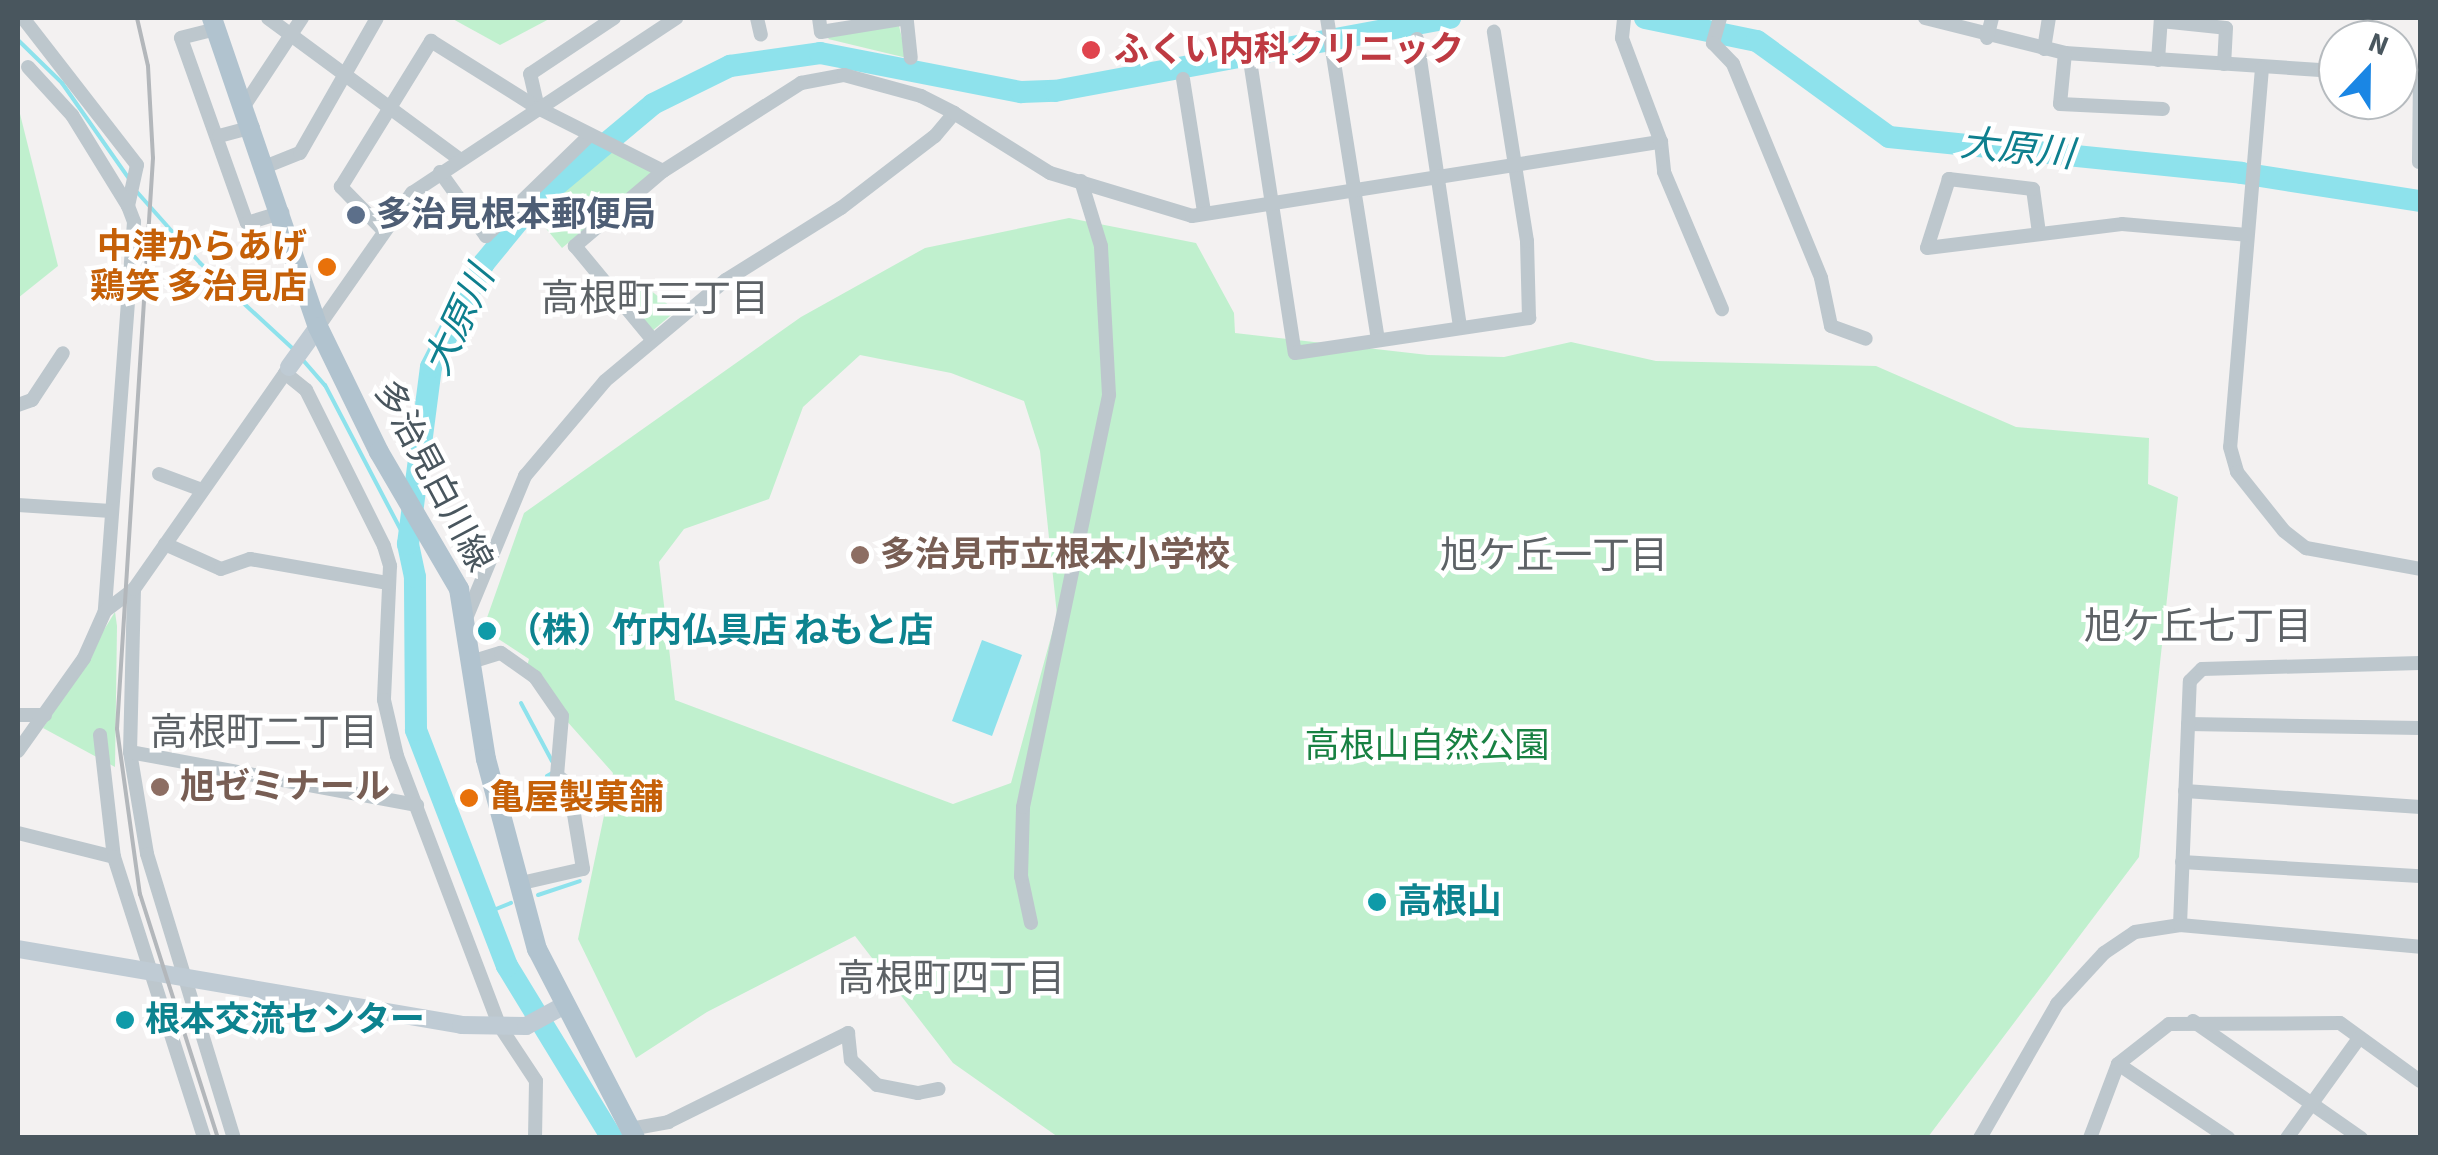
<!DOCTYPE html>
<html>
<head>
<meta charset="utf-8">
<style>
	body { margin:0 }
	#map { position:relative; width:2438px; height:1155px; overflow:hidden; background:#f3f1f1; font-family:"Source Sans 3","Noto Sans JP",sans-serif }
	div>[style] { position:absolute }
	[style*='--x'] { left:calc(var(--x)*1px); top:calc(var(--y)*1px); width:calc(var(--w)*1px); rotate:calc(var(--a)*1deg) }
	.green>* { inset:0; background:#c0f0ce }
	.water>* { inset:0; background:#8ee2ec }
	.stream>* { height:4px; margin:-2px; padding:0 2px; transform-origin:2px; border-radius:2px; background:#8ee2ec }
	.river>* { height:22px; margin:-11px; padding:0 11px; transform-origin:11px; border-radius:11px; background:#8ee2ec }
	.street>* { height:14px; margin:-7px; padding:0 7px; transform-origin:7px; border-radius:7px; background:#bdc7cd }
	.secondary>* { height:18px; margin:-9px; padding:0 9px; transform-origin:9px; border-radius:9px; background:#bfcbd4 }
	.primary>* { height:20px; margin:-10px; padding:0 10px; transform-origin:10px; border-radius:10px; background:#b1c3cf }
	.rail>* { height:4px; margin:-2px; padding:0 2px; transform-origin:2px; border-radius:2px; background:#b3b7bb }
	.dots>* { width:28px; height:28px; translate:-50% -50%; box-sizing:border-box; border:5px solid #fff; border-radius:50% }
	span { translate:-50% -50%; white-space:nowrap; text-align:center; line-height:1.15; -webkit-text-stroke:9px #fff; paint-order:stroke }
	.health-label { font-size:35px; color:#be3a42; font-weight:700 }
	.left { translate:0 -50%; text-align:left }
	.service-label { font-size:35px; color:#4e5e75; font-weight:700 }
	.food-label { font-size:35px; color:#c56008; font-weight:700 }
	.right { translate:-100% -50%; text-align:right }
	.street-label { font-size:35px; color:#49565e }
	.education-label { font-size:35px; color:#785e54; font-weight:700 }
	.culture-label { font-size:35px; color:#0d838f; font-weight:700 }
	.park-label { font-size:35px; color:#188142 }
	.water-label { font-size:38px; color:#0e7f8e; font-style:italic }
	.neighbourhood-label { font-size:38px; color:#5d6266 }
	.frame { position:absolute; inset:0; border:20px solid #49565e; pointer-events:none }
	.north { position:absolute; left:2318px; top:20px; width:100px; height:100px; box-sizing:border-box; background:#fff; border:2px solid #b6bbbf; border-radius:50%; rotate:22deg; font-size:28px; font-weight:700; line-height:40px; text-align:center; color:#49565e }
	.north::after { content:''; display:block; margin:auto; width:35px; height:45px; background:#1a86e4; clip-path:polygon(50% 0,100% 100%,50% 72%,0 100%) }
</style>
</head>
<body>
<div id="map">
	<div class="green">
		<i style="clip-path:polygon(451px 18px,551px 18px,500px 45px)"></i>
		<i style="clip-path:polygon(899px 26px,907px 58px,828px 39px,832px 35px)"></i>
		<i style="clip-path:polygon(18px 106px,58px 266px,18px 298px)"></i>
		<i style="clip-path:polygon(608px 149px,653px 172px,562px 248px,535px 215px)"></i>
		<i style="clip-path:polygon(evenodd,1069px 218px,1196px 243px,1234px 313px,1235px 333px,1428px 355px,1504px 357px,1571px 342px,1656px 361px,1876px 366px,2016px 427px,2149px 438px,2148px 484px,2178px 497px,2139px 857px,1928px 1137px,1058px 1137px,953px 1063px,855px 936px,707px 1012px,636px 1058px,578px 939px,613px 773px,525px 674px,529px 659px,483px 629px,524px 513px,801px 317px,925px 248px,1069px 218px,860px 355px,951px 373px,1024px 401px,1040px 451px,1057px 615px,1011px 783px,953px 804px,675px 700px,659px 562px,684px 529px,769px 499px,803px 407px,860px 355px)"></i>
		<i style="clip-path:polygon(644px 285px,676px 311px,651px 332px,620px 295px)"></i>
		<i style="clip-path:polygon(115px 612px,117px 626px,115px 767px,43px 728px)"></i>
	</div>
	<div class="water">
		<i style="clip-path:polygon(982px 640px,1022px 655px,992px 736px,952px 721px)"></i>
	</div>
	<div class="stream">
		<i style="--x:18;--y:40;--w:62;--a:44.3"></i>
		<i style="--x:62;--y:83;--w:118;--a:55"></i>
		<i style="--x:137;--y:192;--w:95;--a:48.4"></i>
		<i style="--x:200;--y:263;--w:125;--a:42.7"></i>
		<i style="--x:302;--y:359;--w:35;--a:49"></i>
		<i style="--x:325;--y:385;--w:179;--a:62.4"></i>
		<i style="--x:521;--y:703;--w:66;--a:61.9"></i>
		<i style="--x:554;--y:772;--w:8;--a:150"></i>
		<i style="--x:547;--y:776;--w:22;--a:43"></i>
		<i style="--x:538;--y:895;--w:44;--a:-18.4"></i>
		<i style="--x:486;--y:913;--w:27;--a:-22"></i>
	</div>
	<div class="river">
		<i style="--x:1645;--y:18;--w:114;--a:11.6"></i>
		<i style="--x:1757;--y:41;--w:163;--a:36"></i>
		<i style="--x:1889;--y:137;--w:354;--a:5.8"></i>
		<i style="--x:2241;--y:173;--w:181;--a:8.9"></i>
		<i style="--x:612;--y:1138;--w:202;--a:-121.4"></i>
		<i style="--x:507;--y:966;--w:253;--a:-111.1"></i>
		<i style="--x:416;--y:730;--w:153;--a:-90.4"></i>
		<i style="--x:415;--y:577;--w:34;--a:-102"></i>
		<i style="--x:408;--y:544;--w:178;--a:-82.6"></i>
		<i style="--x:431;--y:367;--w:117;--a:-63"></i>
		<i style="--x:484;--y:263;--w:72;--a:-50.6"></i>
		<i style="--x:530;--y:207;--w:160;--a:-39.9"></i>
		<i style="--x:653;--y:104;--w:86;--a:-26.3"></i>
		<i style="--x:730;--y:66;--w:91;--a:-8.2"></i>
		<i style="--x:820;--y:53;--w:205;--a:11"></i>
		<i style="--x:1021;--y:92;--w:34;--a:-2"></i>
		<i style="--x:1055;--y:91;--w:402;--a:-10.5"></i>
	</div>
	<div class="street">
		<i style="--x:23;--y:18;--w:186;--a:52.2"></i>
		<i style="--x:137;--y:165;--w:42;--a:102.4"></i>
		<i style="--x:128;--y:206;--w:17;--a:69"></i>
		<i style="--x:134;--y:222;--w:390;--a:94.3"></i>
		<i style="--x:268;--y:18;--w:236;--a:36.4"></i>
		<i style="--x:757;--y:18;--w:17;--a:77"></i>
		<i style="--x:819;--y:18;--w:14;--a:82"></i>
		<i style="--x:821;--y:32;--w:87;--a:-9.2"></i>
		<i style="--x:1327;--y:18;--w:326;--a:81"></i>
		<i style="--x:1720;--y:18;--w:26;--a:106"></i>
		<i style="--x:1713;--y:43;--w:29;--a:46"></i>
		<i style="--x:1733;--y:64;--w:231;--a:67.6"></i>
		<i style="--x:1821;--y:278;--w:49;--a:78.2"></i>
		<i style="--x:1831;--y:326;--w:37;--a:20"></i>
		<i style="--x:1925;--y:18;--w:144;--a:14"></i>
		<i style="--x:2065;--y:53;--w:274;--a:3.8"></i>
		<i style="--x:907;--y:22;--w:36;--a:84"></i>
		<i style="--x:216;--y:29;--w:36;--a:166"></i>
		<i style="--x:181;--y:38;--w:196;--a:70.4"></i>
		<i style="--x:247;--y:223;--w:37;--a:-17"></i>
		<i style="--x:1987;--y:38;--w:21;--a:-76"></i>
		<i style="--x:1417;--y:39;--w:291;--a:81.5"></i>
		<i style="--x:2044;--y:49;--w:31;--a:-81"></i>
		<i style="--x:2065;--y:53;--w:51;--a:95.6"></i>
		<i style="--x:2060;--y:104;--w:103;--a:2.8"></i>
		<i style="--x:2158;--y:60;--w:39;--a:-86"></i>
		<i style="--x:2161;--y:21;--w:65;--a:6.1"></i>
		<i style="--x:2226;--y:28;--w:36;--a:93"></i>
		<i style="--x:28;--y:67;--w:65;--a:47.5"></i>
		<i style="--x:72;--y:115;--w:107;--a:58.4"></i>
		<i style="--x:1251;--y:67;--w:289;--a:81.3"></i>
		<i style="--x:1295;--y:353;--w:237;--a:-8.5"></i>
		<i style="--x:1529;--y:318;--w:77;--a:-91.5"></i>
		<i style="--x:1527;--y:241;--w:212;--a:-99"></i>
		<i style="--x:2262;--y:68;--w:380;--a:94.8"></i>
		<i style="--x:2230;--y:447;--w:26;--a:74"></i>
		<i style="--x:2237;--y:472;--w:75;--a:51.5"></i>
		<i style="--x:2284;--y:531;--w:28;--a:38"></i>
		<i style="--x:2306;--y:548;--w:116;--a:10.4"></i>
		<i style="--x:2398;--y:76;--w:22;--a:3"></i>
		<i style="--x:2420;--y:77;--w:85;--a:90.7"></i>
		<i style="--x:1183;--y:79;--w:135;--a:81"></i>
		<i style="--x:538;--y:108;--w:35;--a:-103"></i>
		<i style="--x:530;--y:74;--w:101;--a:-33.7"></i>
		<i style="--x:242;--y:109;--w:109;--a:-56.6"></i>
		<i style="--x:219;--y:136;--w:35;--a:-15"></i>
		<i style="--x:1661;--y:142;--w:30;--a:84"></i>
		<i style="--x:1664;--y:172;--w:149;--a:67.1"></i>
		<i style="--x:267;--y:166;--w:35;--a:-22"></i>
		<i style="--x:300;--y:153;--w:155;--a:-60.3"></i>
		<i style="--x:663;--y:171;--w:164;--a:-32.5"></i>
		<i style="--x:801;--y:83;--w:44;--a:-10.5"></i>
		<i style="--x:844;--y:75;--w:80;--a:15.3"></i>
		<i style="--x:921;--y:96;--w:37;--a:27"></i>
		<i style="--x:440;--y:172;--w:79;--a:54.3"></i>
		<i style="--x:486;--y:236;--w:145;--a:-44.2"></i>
		<i style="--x:384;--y:231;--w:62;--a:-134.3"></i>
		<i style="--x:341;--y:187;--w:172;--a:-58.3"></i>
		<i style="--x:431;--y:41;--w:126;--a:32.1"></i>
		<i style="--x:538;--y:108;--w:140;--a:26.7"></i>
		<i style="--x:663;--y:171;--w:116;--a:139.6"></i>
		<i style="--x:575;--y:246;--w:121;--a:50.4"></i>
		<i style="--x:2039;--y:233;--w:44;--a:-97.8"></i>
		<i style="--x:2033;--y:189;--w:85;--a:-173.2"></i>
		<i style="--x:1949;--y:179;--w:72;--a:107.7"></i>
		<i style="--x:1927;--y:248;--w:196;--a:-7"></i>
		<i style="--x:2122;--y:224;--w:125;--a:5"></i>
		<i style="--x:318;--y:327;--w:164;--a:-55"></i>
		<i style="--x:412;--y:193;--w:317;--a:-33.5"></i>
		<i style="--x:285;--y:373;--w:27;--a:39"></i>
		<i style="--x:306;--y:390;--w:174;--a:63.4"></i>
		<i style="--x:384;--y:546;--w:21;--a:73"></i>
		<i style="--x:390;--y:566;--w:134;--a:92.6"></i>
		<i style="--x:384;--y:700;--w:57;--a:76.9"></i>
		<i style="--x:397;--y:756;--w:288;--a:69.2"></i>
		<i style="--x:499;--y:1025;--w:67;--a:56.5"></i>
		<i style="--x:536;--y:1081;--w:57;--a:91"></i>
		<i style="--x:18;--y:405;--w:15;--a:-20"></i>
		<i style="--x:32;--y:400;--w:56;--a:-56.6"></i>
		<i style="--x:159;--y:474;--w:46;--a:20.4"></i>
		<i style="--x:18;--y:505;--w:93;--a:3.7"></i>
		<i style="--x:165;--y:544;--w:61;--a:24.1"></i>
		<i style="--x:221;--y:569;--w:31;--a:-19"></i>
		<i style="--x:250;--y:559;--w:139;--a:9.9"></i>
		<i style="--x:134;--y:589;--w:163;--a:91.4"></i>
		<i style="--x:130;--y:752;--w:103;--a:80.5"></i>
		<i style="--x:147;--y:854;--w:297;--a:73"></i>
		<i style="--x:467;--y:616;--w:152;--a:-67.5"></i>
		<i style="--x:525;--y:476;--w:124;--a:-49.9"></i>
		<i style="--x:605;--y:381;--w:158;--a:-39.9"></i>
		<i style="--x:726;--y:280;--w:136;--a:-32.1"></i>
		<i style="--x:841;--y:208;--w:118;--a:-37.5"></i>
		<i style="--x:935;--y:136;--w:30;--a:-50"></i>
		<i style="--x:954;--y:113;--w:113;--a:32"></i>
		<i style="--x:1050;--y:173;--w:148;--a:16.8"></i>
		<i style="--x:1192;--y:216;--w:475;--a:-9"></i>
		<i style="--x:1661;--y:142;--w:111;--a:-110.6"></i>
		<i style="--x:1622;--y:38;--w:20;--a:-84"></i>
		<i style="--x:474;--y:661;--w:28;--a:-17"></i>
		<i style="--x:501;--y:653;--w:42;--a:35.2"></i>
		<i style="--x:535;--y:677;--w:47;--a:55.3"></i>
		<i style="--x:562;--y:716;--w:60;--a:94.8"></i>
		<i style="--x:557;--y:776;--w:14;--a:34"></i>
		<i style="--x:569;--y:784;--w:86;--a:80.6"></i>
		<i style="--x:583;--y:869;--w:68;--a:167.2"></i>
		<i style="--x:18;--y:715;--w:27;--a:0"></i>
		<i style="--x:2188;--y:724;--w:232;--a:1"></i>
		<i style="--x:100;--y:735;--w:123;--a:83.5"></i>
		<i style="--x:18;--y:751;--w:114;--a:-54.6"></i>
		<i style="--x:84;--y:658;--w:51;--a:-65.9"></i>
		<i style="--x:105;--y:611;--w:36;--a:-37"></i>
		<i style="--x:134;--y:589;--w:270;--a:-55"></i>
		<i style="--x:130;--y:752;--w:292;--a:10.5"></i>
		<i style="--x:2185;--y:791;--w:236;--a:3.9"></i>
		<i style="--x:18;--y:833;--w:99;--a:14"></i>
		<i style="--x:114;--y:857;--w:295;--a:72.2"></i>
		<i style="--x:2182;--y:862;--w:238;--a:3.4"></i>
		<i style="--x:1031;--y:923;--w:48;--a:-102"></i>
		<i style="--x:1021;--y:876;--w:69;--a:-88.3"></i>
		<i style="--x:1023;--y:807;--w:421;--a:-78.2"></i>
		<i style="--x:1109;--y:395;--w:149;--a:-93.1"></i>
		<i style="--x:1101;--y:246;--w:68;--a:-107.1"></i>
		<i style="--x:2180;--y:925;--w:244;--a:-87.7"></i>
		<i style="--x:2190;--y:681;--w:17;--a:-45"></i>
		<i style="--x:2202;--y:669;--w:218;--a:-1.6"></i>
		<i style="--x:2193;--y:1021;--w:205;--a:34.9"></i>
		<i style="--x:2118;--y:1064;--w:133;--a:33.9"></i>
		<i style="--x:630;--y:1129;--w:39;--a:-10"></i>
		<i style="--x:668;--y:1122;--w:201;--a:-26.3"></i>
		<i style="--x:848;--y:1033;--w:27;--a:84"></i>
		<i style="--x:851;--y:1060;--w:36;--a:44"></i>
		<i style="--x:877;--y:1085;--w:42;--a:11"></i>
		<i style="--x:918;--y:1093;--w:21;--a:-11"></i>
		<i style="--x:1980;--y:1138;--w:155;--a:-60.1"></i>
		<i style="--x:2057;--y:1004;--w:69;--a:-47.3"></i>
		<i style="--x:2104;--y:953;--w:37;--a:-34"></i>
		<i style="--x:2135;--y:932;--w:46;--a:-8.8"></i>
		<i style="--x:2180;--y:925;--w:241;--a:5.2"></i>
		<i style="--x:2090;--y:1138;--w:79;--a:-69.3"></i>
		<i style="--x:2118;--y:1064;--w:65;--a:-38.1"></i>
		<i style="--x:2169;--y:1024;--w:171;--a:-0.3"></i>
		<i style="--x:2340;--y:1023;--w:99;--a:35.9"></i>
		<i style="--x:2287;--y:1138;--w:123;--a:-54.2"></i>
	</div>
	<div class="secondary">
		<i style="--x:289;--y:367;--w:49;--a:-54.1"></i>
		<i style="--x:18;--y:949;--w:449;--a:9.7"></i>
		<i style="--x:461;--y:1025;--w:65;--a:0.9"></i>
		<i style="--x:526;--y:1026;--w:42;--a:-28.4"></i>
	</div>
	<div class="primary">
		<i style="--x:212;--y:18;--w:327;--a:71.1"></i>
		<i style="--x:318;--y:327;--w:139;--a:64"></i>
		<i style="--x:379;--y:452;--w:159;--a:59.7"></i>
		<i style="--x:459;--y:589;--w:172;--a:81"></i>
		<i style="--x:486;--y:759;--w:197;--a:75"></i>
		<i style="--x:537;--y:949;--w:213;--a:62.6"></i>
	</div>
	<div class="rail">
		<i style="--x:137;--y:18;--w:49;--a:77.1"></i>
		<i style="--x:148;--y:66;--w:92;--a:86.9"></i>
		<i style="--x:153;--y:158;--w:572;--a:93.61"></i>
		<i style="--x:117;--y:729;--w:167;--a:82.1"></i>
		<i style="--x:140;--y:894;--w:256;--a:72.3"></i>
	</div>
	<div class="dots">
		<i style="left:1091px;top:50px;background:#e0444e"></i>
		<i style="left:356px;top:215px;background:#5c6f8a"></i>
		<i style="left:327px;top:267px;background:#e8710a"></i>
		<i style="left:860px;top:555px;background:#8d6e63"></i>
		<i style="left:487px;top:631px;background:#0f9aa8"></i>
		<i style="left:160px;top:787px;background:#8d6e63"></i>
		<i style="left:469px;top:798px;background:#e8710a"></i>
		<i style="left:1377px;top:902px;background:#0f9aa8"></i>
		<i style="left:125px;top:1020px;background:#0f9aa8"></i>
	</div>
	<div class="health-label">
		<span class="left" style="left:1114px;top:50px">ふくい内科クリニック</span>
	</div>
	<div class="service-label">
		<span class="left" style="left:376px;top:215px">多治見根本郵便局</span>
	</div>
	<div class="food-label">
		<span class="right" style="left:307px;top:267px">中津からあげ<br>鶏笑 多治見店</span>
		<span class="left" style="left:489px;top:798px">亀屋製菓舗</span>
	</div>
	<div class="street-label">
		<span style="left:433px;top:476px;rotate:62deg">多治見白川線</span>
	</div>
	<div class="education-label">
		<span class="left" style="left:880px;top:555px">多治見市立根本小学校</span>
		<span class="left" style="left:180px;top:787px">旭ゼミナール</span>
	</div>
	<div class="culture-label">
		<span class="left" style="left:507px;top:631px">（株）竹内仏具店 ねもと店</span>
		<span class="left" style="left:1397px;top:902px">高根山</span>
		<span class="left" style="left:145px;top:1020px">根本交流センター</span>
	</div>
	<div class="park-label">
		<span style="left:1427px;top:746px">高根山自然公園</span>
	</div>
	<div class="water-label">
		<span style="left:2017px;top:150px;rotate:6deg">大原川</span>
		<span style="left:460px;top:321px;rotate:-65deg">大原川</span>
	</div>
	<div class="neighbourhood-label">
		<span style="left:655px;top:300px">高根町三丁目</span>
		<span style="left:1554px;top:557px">旭ケ丘一丁目</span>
		<span style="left:2198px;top:628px">旭ケ丘七丁目</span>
		<span style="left:264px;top:734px">高根町二丁目</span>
		<span style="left:951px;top:980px">高根町四丁目</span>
	</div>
	<div class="frame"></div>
	<div class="north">N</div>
</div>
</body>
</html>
